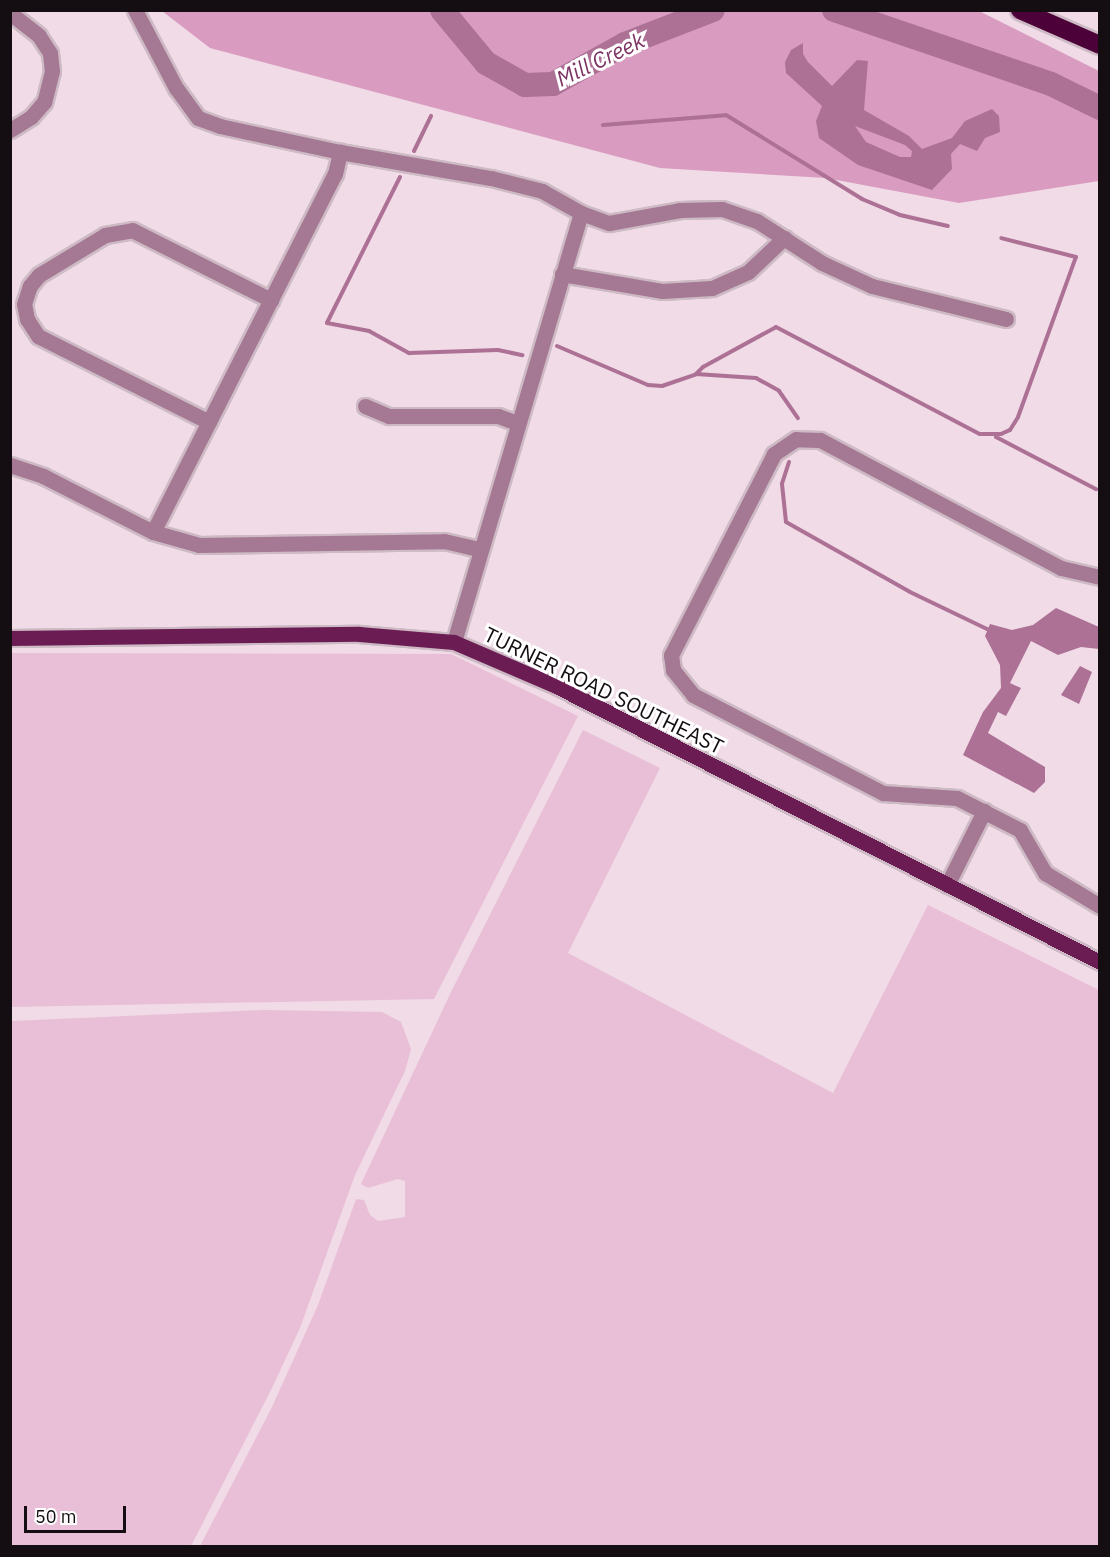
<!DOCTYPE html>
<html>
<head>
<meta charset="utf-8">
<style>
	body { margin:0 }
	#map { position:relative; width:1110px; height:1557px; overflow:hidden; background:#f0dbe6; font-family:"IBM Plex Sans",sans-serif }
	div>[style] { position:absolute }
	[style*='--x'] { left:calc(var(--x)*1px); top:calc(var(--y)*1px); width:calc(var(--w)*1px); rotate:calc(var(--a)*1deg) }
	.green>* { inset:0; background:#e9bfd7 }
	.forest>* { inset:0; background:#d99bc0 }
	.water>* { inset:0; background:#ad7196 }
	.stream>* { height:4px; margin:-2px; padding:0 2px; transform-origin:2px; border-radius:2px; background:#ad7196 }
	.river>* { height:24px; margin:-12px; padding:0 12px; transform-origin:12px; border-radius:12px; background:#ad7196 }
	.roads { filter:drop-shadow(2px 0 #cdbac4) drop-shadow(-2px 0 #cdbac4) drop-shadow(0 2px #cdbac4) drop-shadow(0 -2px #cdbac4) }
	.minor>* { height:15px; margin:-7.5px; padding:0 7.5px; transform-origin:7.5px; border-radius:7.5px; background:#a57893 }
	.major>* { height:15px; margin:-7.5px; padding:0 7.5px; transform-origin:7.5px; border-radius:7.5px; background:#6b1d53 }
	.highway>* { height:18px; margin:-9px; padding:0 9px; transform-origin:9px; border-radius:9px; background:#4c0138 }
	span { translate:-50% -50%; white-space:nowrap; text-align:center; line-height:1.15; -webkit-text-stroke:6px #fff; paint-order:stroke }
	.street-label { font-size:21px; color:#140d11 }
	.water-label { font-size:22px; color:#7d3364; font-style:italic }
	.frame { position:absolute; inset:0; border:12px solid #140d11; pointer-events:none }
	.scale { position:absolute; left:24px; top:1506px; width:102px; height:27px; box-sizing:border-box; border:3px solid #140d11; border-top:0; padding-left:8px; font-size:18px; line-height:21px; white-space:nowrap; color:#140d11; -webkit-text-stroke:4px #fff; paint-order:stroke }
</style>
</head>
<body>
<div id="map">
	<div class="green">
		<i style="clip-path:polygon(11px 653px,451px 654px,578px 716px,434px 999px,11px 1007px)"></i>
		<i style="clip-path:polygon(583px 730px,660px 768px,568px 953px,833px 1093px,928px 905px,1099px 990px,1099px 1546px,200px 1546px,272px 1407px,318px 1305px,356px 1199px,364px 1200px,370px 1215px,378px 1221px,405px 1217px,405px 1181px,398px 1179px,368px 1188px,361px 1184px,451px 992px)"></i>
		<i style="clip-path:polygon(263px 1010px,382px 1012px,401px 1022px,411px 1049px,405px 1071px,355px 1175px,300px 1328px,272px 1388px,191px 1546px,11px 1546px,11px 1021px)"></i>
	</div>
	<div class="forest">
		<i style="clip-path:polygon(162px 11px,979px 11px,1099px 71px,1099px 181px,959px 203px,826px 178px,660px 168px,210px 48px)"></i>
	</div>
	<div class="water">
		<i style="clip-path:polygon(evenodd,803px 43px,803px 54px,808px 62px,832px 86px,857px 60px,868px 61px,864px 110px,909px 136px,922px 149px,952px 138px,965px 121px,992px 109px,999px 116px,1000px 132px,985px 138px,977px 151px,960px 144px,951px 154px,952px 169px,932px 190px,858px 165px,819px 138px,816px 121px,822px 106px,786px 73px,785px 62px,791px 50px,803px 43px,855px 126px,905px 145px,912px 151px,911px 157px,900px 157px,866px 142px,855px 126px)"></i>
		<i style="clip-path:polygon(1056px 608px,1099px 627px,1099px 649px,1081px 647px,1058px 655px,1031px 641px,1010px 683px,1021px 688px,1006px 716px,998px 712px,988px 733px,1045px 767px,1045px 782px,1034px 793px,963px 755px,983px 712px,1001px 688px,1000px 665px,985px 636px,990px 624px,1012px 630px,1033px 625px)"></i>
		<i style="clip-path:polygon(1080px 666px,1092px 672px,1079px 704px,1061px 695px)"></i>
	</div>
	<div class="stream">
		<i style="--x:603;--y:125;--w:123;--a:-4.6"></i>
		<i style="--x:726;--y:115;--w:160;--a:31.7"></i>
		<i style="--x:862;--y:199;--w:41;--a:22.8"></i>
		<i style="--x:900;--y:215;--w:49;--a:12.9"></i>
		<i style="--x:414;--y:151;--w:39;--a:-64"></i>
		<i style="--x:400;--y:177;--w:163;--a:116.6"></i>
		<i style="--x:327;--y:323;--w:43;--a:10.8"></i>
		<i style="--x:369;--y:331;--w:46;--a:28.8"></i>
		<i style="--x:409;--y:353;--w:89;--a:-1.9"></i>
		<i style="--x:498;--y:350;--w:25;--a:12"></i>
		<i style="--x:557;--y:346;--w:99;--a:23.2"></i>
		<i style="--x:648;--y:385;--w:14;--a:4"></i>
		<i style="--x:662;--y:386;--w:36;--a:-19"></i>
		<i style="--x:696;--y:374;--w:60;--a:3.8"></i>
		<i style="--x:756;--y:378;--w:26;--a:29"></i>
		<i style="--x:779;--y:391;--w:33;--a:55"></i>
		<i style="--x:696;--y:374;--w:10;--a:-45"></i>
		<i style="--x:703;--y:367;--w:83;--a:-28.7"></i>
		<i style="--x:776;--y:327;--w:230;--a:27.7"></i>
		<i style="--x:980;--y:434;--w:21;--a:0"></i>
		<i style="--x:1001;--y:434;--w:10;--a:-24"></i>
		<i style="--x:1010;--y:430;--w:15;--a:-58"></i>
		<i style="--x:1018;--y:417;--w:170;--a:-70.1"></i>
		<i style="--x:1076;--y:257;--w:77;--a:-165.8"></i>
		<i style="--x:996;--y:437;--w:113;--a:27.5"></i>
		<i style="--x:789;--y:462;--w:23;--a:108"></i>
		<i style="--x:782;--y:484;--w:38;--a:84"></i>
		<i style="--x:786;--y:522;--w:142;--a:29.4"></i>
		<i style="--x:910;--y:592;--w:90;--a:25.7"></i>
	</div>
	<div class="river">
		<i style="--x:442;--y:10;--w:69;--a:50.3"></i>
		<i style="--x:486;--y:63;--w:45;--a:29.4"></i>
		<i style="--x:525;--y:85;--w:28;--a:-2"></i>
		<i style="--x:553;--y:84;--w:82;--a:-29.1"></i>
		<i style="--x:625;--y:44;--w:94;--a:-21.1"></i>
		<i style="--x:834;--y:10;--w:229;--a:18.8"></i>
		<i style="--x:1051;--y:84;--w:55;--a:26.1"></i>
	</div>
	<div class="roads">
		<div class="minor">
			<i style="--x:10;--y:13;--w:37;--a:38"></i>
			<i style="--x:39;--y:36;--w:20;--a:57"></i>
			<i style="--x:50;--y:53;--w:18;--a:84"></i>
			<i style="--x:52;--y:71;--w:32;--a:104"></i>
			<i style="--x:44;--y:102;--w:20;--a:131"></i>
			<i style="--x:31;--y:117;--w:25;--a:148"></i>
			<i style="--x:340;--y:152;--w:153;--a:9.8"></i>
			<i style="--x:491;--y:178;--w:53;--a:14.3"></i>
			<i style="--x:542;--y:191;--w:45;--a:29.4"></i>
			<i style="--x:581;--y:213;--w:447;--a:106.5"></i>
			<i style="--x:581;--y:213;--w:30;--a:20"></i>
			<i style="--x:609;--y:223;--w:72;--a:-10.4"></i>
			<i style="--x:680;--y:210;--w:42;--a:-1.4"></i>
			<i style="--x:722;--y:209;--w:37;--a:19"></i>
			<i style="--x:757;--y:221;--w:77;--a:32.9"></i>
			<i style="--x:822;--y:263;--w:55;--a:24.7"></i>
			<i style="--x:872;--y:286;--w:138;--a:13.8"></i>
			<i style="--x:562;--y:274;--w:101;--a:9.6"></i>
			<i style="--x:662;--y:291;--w:50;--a:-3.4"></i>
			<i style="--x:712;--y:288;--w:39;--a:-24"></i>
			<i style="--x:748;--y:272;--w:50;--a:-43.4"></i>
			<i style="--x:365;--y:406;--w:26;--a:23"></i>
			<i style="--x:389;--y:416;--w:109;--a:0"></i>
			<i style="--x:498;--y:416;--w:20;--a:20"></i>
			<i style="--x:209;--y:422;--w:191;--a:-153.3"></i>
			<i style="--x:38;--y:336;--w:20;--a:-123"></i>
			<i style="--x:27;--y:319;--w:15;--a:-101"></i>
			<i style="--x:24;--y:304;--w:19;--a:-72"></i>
			<i style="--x:30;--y:286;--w:14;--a:-51"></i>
			<i style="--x:39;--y:275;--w:77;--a:-31.2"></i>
			<i style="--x:105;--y:235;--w:27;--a:-10"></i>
			<i style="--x:132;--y:230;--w:156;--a:26.7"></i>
			<i style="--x:10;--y:465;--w:35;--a:18"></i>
			<i style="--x:43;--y:476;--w:123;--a:27"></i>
			<i style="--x:153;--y:532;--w:402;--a:-63.1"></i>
			<i style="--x:335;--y:174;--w:23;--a:-77"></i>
			<i style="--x:340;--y:152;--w:123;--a:-167.8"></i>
			<i style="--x:220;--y:126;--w:23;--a:-160"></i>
			<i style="--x:198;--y:118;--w:37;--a:-126"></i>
			<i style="--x:176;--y:88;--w:88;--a:-117.7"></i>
			<i style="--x:153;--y:532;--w:48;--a:15.8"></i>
			<i style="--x:199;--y:545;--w:245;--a:-0.9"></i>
			<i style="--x:444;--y:541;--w:36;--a:13"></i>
			<i style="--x:1100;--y:577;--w:40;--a:-167"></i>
			<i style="--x:1061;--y:568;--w:273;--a:-152"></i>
			<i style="--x:820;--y:440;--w:24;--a:-178"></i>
			<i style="--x:796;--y:439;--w:27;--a:146"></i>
			<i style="--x:774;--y:454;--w:226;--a:117.1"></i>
			<i style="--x:671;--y:655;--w:15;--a:82"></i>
			<i style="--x:673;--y:670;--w:32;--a:51"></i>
			<i style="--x:693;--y:695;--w:214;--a:27.3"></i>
			<i style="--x:883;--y:793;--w:74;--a:3.9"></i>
			<i style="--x:957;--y:798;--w:71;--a:26.9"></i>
			<i style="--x:1020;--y:830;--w:50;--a:59.8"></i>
			<i style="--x:1045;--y:873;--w:64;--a:31"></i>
			<i style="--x:947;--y:885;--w:83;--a:-63.4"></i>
		</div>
		<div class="major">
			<i style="--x:10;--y:638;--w:349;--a:-0.7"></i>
			<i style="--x:359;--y:634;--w:95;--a:4.8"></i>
			<i style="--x:454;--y:642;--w:111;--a:23.3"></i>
			<i style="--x:556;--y:686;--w:610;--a:26.9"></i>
		</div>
		<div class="highway">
			<i style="--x:1020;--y:10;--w:87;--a:23.6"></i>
		</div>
	</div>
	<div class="street-label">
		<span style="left:604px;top:690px;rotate:26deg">TURNER ROAD SOUTHEAST</span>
	</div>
	<div class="water-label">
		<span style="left:600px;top:59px;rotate:-26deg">Mill Creek</span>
	</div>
	<div class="frame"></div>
	<div class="scale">50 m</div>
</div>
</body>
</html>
